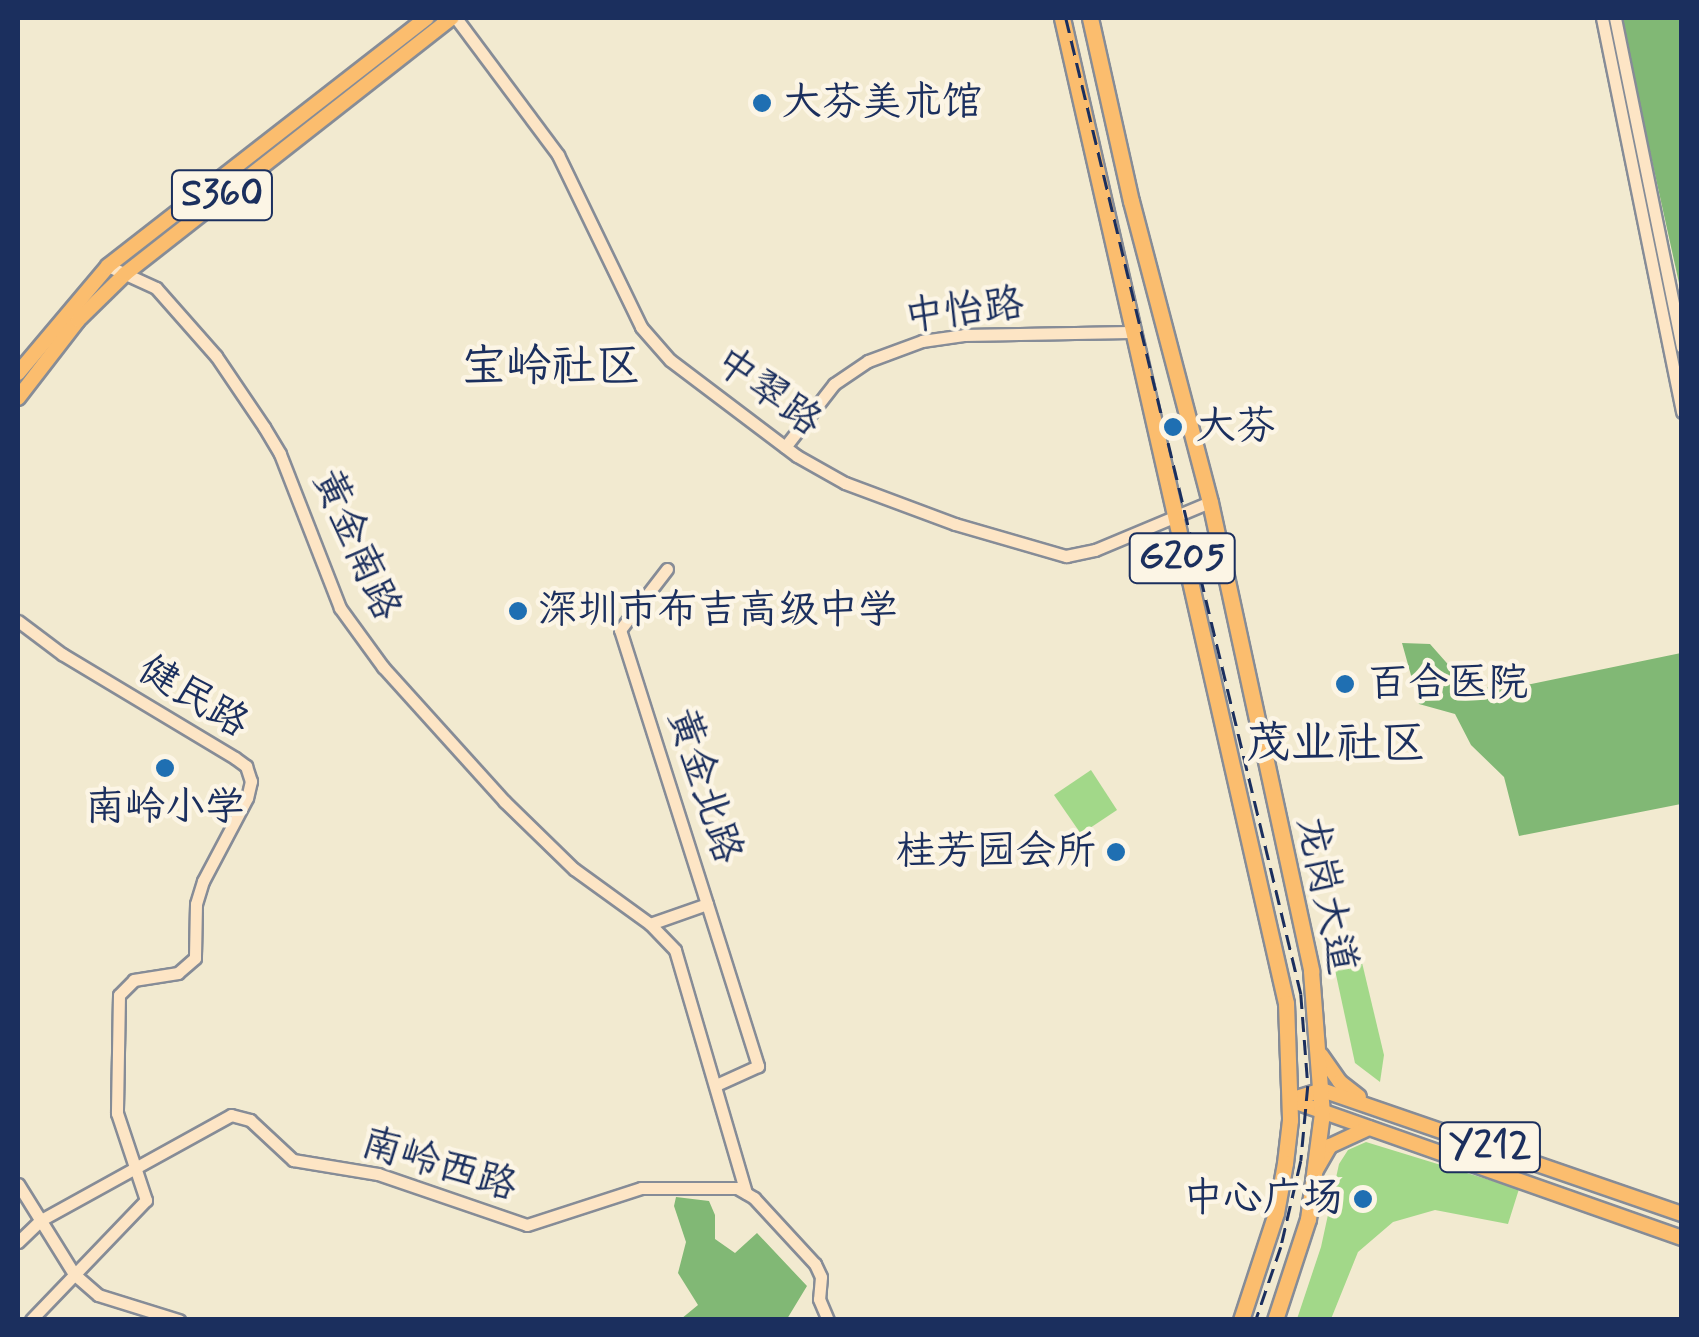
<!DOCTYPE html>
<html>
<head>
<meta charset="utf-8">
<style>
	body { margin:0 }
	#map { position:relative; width:1699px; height:1337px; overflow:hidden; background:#f2ead0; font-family:Mynerve,"LXGW WenKai TC",sans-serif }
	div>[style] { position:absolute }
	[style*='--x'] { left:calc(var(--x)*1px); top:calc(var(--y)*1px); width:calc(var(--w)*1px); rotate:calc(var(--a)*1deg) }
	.green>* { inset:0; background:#a2d889 }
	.forest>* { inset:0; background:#81b875 }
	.roads { filter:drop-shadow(2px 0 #868c97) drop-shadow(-2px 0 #868c97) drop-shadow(0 2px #868c97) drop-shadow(0 -2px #868c97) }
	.secondary>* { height:11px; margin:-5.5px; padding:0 5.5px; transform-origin:5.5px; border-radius:5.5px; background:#fde5c5 }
	.primary>* { height:14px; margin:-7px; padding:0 7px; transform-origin:7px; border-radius:7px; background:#fbbd6e }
	.highway>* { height:15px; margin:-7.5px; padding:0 7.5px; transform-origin:7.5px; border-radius:7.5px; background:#fbbd6e }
	.rail>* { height:2.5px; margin-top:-1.25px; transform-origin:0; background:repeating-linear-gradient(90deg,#1b2f5e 0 15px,transparent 0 23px) }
	.dots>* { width:28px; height:28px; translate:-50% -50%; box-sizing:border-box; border:5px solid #fcf5e5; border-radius:50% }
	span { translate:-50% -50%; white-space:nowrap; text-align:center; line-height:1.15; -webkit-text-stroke:9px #fcf5e5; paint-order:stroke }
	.shield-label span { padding:2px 8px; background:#fcf5e5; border:2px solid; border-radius:8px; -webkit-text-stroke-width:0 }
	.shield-label { font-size:38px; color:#1b2f5e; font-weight:700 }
	.poi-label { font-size:40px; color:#1b2f5e }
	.left { translate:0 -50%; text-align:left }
	.right { translate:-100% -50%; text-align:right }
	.street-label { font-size:40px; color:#1b2f5e }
	.quarter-label { font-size:45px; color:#1b2f5e }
	.frame { position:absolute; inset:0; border:20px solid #1b2f5e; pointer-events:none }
</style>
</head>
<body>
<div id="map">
	<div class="green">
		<i style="clip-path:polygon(1091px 770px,1117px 810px,1081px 834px,1054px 795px)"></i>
		<i style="clip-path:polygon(1359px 950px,1384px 1055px,1380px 1082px,1355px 1063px,1332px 956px)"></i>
		<i style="clip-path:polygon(1366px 1142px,1519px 1189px,1508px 1224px,1435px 1210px,1393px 1222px,1358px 1252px,1331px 1319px,1297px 1319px,1321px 1247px,1339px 1164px,1348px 1150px)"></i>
	</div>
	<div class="forest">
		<i style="clip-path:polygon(1622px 18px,1681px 18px,1681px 292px,1645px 129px)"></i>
		<i style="clip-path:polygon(1402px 643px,1430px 644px,1468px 687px,1512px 688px,1681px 653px,1681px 804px,1519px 836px,1504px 777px,1471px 745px,1455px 714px,1419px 704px)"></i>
		<i style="clip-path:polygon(676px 1197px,709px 1201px,715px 1215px,715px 1239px,735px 1253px,757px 1233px,807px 1286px,787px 1319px,681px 1319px,698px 1305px,678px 1273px,686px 1242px,674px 1206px)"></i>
	</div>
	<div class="roads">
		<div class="secondary">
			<i style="--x:456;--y:18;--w:171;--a:53.3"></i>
			<i style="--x:558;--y:155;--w:191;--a:64.2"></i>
			<i style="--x:641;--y:327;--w:44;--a:48.7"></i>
			<i style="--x:670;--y:360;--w:159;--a:37.1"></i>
			<i style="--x:797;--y:456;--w:55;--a:29.4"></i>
			<i style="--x:845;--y:483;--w:117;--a:20.4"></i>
			<i style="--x:955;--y:524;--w:116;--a:16.1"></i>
			<i style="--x:1066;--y:556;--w:30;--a:-12"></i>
			<i style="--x:1095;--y:550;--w:125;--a:-22.7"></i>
			<i style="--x:1602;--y:18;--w:402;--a:78.5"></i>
			<i style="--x:1615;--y:18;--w:336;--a:78.5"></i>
			<i style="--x:108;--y:266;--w:53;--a:24.6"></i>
			<i style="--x:156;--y:288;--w:91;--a:48.6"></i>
			<i style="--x:216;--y:356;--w:86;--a:55.9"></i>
			<i style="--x:264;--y:427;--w:31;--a:59"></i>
			<i style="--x:280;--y:454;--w:165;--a:68.7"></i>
			<i style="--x:340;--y:608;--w:73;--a:53.9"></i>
			<i style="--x:383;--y:667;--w:181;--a:47.9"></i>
			<i style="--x:504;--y:801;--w:98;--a:44.2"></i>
			<i style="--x:574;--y:869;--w:94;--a:35.9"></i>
			<i style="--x:650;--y:924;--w:36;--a:46"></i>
			<i style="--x:675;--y:950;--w:253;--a:73.7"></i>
			<i style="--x:785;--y:447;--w:80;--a:-52.1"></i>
			<i style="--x:834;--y:384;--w:41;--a:-34.1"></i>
			<i style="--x:868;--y:361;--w:58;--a:-20.3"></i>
			<i style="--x:922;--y:341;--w:42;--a:-8.1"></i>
			<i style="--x:964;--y:335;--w:166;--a:-1"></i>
			<i style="--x:18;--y:621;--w:55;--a:36.9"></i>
			<i style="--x:62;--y:654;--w:202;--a:31"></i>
			<i style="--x:235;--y:758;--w:14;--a:36"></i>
			<i style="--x:246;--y:766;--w:16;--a:72"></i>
			<i style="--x:251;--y:781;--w:17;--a:103"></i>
			<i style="--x:247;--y:798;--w:94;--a:117.9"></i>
			<i style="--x:203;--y:881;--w:24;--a:107"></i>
			<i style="--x:196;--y:904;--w:54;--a:91.1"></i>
			<i style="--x:195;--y:958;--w:23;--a:139"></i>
			<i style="--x:178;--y:973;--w:45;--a:171"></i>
			<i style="--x:134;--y:980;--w:21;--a:135"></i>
			<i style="--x:119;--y:995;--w:118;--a:91"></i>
			<i style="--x:117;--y:1113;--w:92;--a:71.6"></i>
			<i style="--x:146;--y:1200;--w:166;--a:133.8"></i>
			<i style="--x:707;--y:904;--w:170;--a:72.5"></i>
			<i style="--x:758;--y:1066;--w:46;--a:155.7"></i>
			<i style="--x:650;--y:924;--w:60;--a:-19.3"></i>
			<i style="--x:707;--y:904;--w:287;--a:-107.6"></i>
			<i style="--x:620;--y:630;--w:77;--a:-52.4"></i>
			<i style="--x:18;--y:1184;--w:106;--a:58.1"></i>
			<i style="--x:74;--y:1274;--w:32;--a:41"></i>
			<i style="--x:98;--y:1295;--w:85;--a:17.2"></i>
			<i style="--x:18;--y:1242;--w:32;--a:-44"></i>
			<i style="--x:41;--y:1220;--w:217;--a:-28.9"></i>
			<i style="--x:231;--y:1115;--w:20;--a:15"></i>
			<i style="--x:250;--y:1120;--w:59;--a:42.9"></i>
			<i style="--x:293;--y:1160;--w:86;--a:9.4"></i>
			<i style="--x:378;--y:1174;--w:157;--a:18.9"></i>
			<i style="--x:527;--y:1225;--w:120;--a:-18"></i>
			<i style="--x:641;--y:1188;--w:96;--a:0"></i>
			<i style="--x:737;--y:1188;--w:20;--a:30"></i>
			<i style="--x:754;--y:1198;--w:90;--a:47.3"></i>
			<i style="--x:815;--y:1264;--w:14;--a:65"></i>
			<i style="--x:821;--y:1277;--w:22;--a:95"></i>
			<i style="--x:819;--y:1299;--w:23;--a:67"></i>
		</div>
		<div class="primary">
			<i style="--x:18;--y:373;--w:140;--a:-49.9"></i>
			<i style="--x:108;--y:266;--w:404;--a:-37.9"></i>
			<i style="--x:18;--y:398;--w:98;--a:-52.4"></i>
			<i style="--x:78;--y:320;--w:66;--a:-44.4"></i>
			<i style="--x:125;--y:274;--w:415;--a:-38.1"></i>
			<i style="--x:1321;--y:1055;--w:33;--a:55"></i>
			<i style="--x:1340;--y:1082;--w:24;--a:38"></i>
			<i style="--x:1290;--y:1100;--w:416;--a:19.4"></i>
			<i style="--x:1290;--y:1100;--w:34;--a:-17"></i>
			<i style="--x:1322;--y:1090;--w:381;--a:19"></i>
			<i style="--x:1316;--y:1170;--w:28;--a:-60"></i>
			<i style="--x:1330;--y:1146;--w:43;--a:-24.8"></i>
		</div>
		<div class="highway">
			<i style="--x:1062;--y:18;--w:1010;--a:77.19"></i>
			<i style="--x:1286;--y:1003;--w:117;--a:88"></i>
			<i style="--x:1290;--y:1120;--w:43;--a:96.6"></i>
			<i style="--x:1285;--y:1163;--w:51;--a:100.2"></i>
			<i style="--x:1276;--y:1213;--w:113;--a:108.1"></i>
			<i style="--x:1090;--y:18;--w:188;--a:77.4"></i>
			<i style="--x:1131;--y:201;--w:311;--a:75.3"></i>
			<i style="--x:1210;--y:502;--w:480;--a:77.8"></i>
			<i style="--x:1311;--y:971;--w:142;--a:85.6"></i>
			<i style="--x:1322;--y:1113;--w:107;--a:97.5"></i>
			<i style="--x:1308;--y:1219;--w:106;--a:108.1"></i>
		</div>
	</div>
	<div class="rail">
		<i style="--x:1066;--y:18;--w:1004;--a:76.46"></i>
		<i style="--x:1301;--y:994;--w:92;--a:85.6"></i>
		<i style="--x:1308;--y:1086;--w:75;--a:95.3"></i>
		<i style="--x:1301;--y:1161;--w:88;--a:103.1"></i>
		<i style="--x:1281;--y:1247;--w:77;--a:108.9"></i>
	</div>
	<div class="dots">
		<i style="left:762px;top:103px;background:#1f6fb2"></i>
		<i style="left:1173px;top:427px;background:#1f6fb2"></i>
		<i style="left:518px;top:611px;background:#1f6fb2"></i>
		<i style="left:1345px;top:684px;background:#1f6fb2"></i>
		<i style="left:165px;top:768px;background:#1f6fb2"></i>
		<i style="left:1116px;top:852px;background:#1f6fb2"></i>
		<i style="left:1363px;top:1199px;background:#1f6fb2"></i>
	</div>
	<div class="shield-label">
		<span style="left:222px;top:195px">S360</span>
		<span style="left:1182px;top:558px">G205</span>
		<span style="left:1490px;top:1147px">Y212</span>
	</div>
	<div class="poi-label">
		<span class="left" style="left:782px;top:103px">大芬美术馆</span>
		<span class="left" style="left:1196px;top:427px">大芬</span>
		<span class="left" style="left:538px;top:611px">深圳市布吉高级中学</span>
		<span class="left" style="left:1368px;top:684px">百合医院</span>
		<span style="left:165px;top:808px">南岭小学</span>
		<span class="right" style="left:1096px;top:852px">桂芳园会所</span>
		<span class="right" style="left:1343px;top:1199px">中心广场</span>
	</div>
	<div class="street-label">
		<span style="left:964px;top:311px;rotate:-7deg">中怡路</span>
		<span style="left:768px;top:392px;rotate:36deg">中翠路</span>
		<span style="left:356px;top:545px;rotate:66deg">黄金南路</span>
		<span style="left:193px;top:697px;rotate:31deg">健民路</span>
		<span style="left:704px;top:786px;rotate:72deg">黄金北路</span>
		<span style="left:1326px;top:895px;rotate:78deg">龙岗大道</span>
		<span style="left:439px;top:1165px;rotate:17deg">南岭西路</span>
	</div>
	<div class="quarter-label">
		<span style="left:551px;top:368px">宝岭社区</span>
		<span style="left:1336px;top:745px">茂业社区</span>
	</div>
	<div class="frame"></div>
</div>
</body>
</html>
